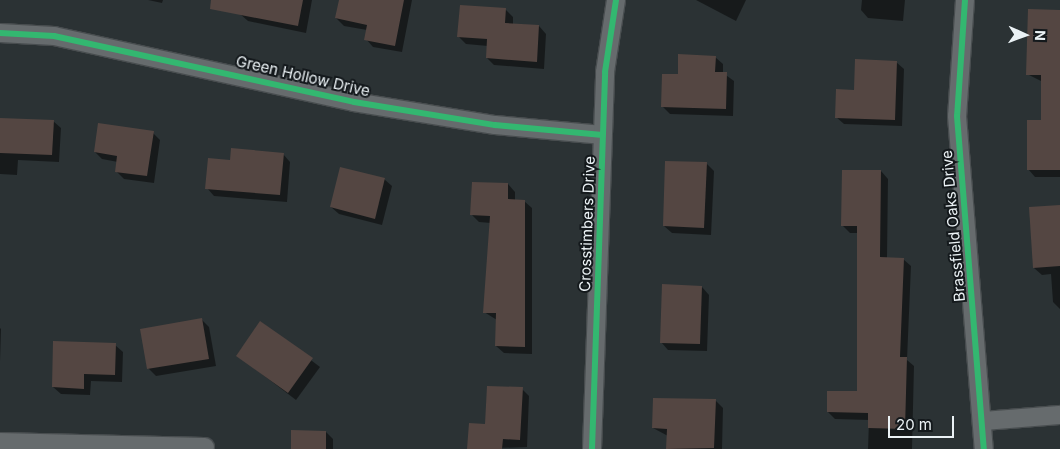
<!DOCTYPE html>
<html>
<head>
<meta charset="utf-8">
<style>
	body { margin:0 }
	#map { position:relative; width:1060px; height:449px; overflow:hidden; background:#2b3234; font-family:Inter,sans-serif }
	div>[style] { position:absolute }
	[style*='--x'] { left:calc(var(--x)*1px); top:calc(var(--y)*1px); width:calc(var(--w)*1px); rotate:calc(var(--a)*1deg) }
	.shadow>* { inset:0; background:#0007 }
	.building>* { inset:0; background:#544642 }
	.roads { filter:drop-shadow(1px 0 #484d4f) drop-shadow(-1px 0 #484d4f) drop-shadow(0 1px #484d4f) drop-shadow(0 -1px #484d4f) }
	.minor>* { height:18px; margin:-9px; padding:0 9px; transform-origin:9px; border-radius:9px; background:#666b6d }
	.cycleway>* { height:6px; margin:-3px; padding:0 3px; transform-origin:3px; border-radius:3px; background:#33b770 }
	span { translate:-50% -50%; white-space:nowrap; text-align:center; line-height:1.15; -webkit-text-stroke:4px #14191c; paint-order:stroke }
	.street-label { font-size:15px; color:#ebf2f5 }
	.north { position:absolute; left:1000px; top:10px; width:50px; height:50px; -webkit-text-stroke:4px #14191c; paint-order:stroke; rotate:92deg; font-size:14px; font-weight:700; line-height:20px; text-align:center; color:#ebf2f5 }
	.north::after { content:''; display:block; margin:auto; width:18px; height:22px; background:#ebf2f5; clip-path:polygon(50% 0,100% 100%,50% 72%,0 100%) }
	.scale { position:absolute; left:888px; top:416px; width:66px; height:22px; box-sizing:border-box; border:2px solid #ebf2f5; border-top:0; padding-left:6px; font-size:15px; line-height:18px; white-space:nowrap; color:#ebf2f5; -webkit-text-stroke:4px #14191c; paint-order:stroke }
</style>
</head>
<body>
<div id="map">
	<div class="shadow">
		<i style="clip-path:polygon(148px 0,163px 0,162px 3px)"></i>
		<i style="clip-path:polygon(243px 0,312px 0,306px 33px,248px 21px,240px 14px)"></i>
		<i style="clip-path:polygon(340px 0,412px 0,402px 52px,373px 47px,366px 39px,367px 30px,344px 26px,336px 18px)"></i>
		<i style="clip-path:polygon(696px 0,746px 0,736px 21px)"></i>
		<i style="clip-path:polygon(862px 0,905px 0,903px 21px,868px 18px,861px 10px)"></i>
		<i style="clip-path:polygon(506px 10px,513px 17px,513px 24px,539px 26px,546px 34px,544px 69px,494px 65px,487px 58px,488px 46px,466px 44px,459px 37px)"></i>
		<i style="clip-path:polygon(1060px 11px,1060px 177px,1035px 177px,1028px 169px,1042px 121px,1043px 82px,1027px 74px)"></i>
		<i style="clip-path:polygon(715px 57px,723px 64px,723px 73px,734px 81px,733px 116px,670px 114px,662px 106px,679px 76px)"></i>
		<i style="clip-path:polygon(896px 62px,904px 69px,902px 126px,844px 124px,836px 117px,856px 91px)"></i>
		<i style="clip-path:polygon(0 119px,53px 121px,61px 128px,59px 162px,18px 160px,17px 175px,0 174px)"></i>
		<i style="clip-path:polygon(153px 133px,160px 140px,154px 183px,124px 179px,116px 171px,118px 162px,102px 159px,95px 152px)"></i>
		<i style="clip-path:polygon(283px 154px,290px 162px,287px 202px,214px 196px,207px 188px,231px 161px)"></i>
		<i style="clip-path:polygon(706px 163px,714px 171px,711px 235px,672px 233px,664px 226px)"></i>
		<i style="clip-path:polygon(881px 171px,888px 179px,887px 258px,903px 259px,911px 266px,907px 360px,914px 366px,912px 449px,868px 449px,869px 420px,835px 419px,828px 412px,858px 393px,858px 233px,850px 233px,842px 225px)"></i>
		<i style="clip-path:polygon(384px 179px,392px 186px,382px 225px,339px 214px,331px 207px)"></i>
		<i style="clip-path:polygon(508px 184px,515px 192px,515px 201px,524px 201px,532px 208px,532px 354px,504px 353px,496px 346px,497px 320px,484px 312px,491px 223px,479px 222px,472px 215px)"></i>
		<i style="clip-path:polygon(1060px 206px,1060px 309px,1053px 302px,1051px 274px,1042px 275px,1034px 268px)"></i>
		<i style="clip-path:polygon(702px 287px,709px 295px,707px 351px,668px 350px,661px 342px)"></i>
		<i style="clip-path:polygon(202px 320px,209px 327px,216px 366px,156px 376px,148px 368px)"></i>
		<i style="clip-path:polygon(261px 322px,320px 367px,296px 400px,237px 355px)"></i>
		<i style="clip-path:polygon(0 328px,1px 329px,0 361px)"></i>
		<i style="clip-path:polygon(115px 345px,123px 352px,122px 382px,91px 381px,90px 395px,61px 394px,53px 387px)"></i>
		<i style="clip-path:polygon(522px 389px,529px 396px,527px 447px,468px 449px)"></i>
		<i style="clip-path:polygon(715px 400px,723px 408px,722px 449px,668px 449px,668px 436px,653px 428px)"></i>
		<i style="clip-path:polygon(326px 432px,333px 439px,333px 449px,292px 449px)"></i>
	</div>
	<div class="building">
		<i style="clip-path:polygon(211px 0,303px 0,298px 26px,210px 9px)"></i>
		<i style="clip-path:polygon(339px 0,404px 0,395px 46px,364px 40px,367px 25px,335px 18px)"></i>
		<i style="clip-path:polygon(460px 5px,506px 8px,505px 23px,539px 25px,537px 62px,486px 58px,487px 39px,457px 37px)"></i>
		<i style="clip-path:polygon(1028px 9px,1060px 10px,1060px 170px,1027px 170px,1027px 120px,1041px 120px,1041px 75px,1026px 75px)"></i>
		<i style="clip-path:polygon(678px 54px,716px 56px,715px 72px,727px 72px,726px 109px,661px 107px,662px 74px,678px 74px)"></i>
		<i style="clip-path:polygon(855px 59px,897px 61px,895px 120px,835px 118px,836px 89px,854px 90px)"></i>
		<i style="clip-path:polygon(0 118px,54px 120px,52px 155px,0 153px)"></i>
		<i style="clip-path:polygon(98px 123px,154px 131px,147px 176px,115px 172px,117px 156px,94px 152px)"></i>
		<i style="clip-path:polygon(231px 148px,284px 153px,280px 195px,205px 189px,208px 158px,230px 160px)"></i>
		<i style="clip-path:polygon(665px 161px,707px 162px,704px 228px,663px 226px)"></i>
		<i style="clip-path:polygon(340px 167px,385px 178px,375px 219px,330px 207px)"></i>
		<i style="clip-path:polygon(842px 170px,881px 170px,880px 257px,904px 258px,900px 357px,907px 357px,905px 429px,868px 428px,868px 413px,827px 412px,827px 391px,857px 391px,857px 226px,841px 226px)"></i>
		<i style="clip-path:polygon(472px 182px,508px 183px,508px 199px,525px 200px,525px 347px,495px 346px,496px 313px,483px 313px,490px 216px,470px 215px)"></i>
		<i style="clip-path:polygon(1060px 205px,1060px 266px,1033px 268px,1029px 207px)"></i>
		<i style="clip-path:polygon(662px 284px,702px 286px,700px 344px,660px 343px)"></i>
		<i style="clip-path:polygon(202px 318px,209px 359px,147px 369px,140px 329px)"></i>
		<i style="clip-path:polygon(260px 321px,313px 358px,288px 393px,236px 356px)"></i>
		<i style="clip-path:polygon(53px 341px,116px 343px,115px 375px,84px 374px,84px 389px,52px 387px)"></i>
		<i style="clip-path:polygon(487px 386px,523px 387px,520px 440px,503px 439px,502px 449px,467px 449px,469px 423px,485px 424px)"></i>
		<i style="clip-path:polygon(653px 398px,716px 399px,714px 448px,666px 449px,667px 429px,652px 428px)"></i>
		<i style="clip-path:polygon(291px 430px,326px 431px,326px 449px,291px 449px)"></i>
	</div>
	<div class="roads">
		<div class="minor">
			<i style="--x:965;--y:0;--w:116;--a:93.9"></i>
			<i style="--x:957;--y:116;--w:334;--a:85.4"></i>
			<i style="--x:0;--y:33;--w:54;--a:3.2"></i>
			<i style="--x:54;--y:36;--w:307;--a:12.4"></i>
			<i style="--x:354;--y:102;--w:143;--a:9.3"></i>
			<i style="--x:495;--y:125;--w:108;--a:5.3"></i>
			<i style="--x:983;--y:421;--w:77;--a:-4.5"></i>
			<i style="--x:0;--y:442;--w:205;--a:1.4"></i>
			<i style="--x:592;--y:449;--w:377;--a:-88"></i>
			<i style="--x:605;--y:72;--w:73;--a:-81.3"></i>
		</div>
	</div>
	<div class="cycleway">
		<i style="--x:965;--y:0;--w:116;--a:93.9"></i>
		<i style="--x:957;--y:116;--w:334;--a:85.4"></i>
		<i style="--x:0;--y:33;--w:54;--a:3.2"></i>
		<i style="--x:54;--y:36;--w:307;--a:12.4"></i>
		<i style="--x:354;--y:102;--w:143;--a:9.3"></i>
		<i style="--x:495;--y:125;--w:108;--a:5.3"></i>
		<i style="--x:592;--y:449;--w:377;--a:-88"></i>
		<i style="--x:605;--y:72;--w:73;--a:-81.3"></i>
	</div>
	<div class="street-label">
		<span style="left:303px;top:76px;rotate:13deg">Green Hollow Drive</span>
		<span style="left:587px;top:224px;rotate:-88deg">Crosstimbers Drive</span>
		<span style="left:953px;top:226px;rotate:-95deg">Brassfield Oaks Drive</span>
	</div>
	<div class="north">N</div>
	<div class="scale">20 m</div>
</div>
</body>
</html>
